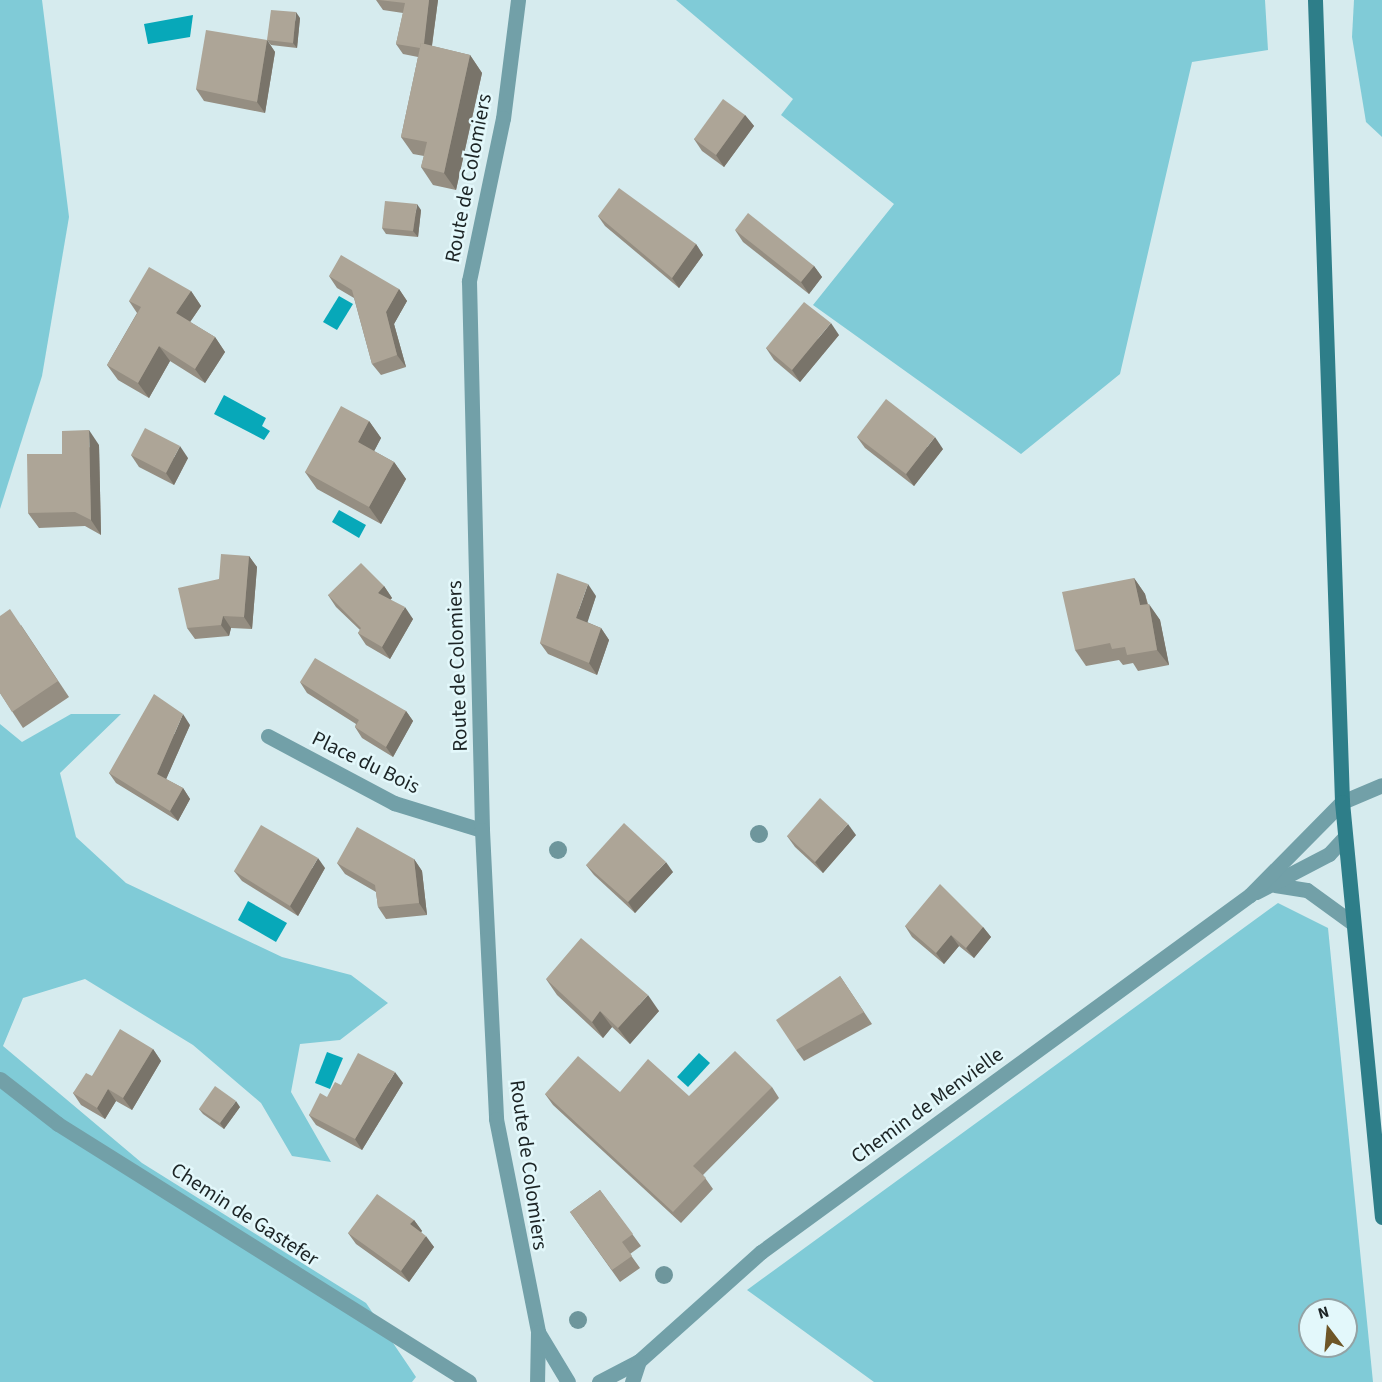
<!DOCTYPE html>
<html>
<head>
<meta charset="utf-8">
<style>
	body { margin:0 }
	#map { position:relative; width:1382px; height:1382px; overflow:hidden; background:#d6ebee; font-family:"Source Sans 3",sans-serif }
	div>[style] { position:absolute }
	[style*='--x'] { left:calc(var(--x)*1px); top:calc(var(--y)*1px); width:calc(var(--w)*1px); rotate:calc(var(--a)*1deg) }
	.green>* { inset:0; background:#80cbd7 }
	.water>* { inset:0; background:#07a8b9 }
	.service>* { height:15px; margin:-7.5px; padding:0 7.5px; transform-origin:7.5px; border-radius:7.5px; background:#72a0a8 }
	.minor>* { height:15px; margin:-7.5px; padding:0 7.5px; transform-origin:7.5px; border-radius:7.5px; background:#72a0a8 }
	.tertiary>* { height:15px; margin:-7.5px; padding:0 7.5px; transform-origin:7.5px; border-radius:7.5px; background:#72a0a8 }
	.secondary>* { height:15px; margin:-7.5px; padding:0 7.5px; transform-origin:7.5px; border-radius:7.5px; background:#2e7e89 }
	.trees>* { width:18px; height:18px; margin:-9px; border-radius:50%; background:#6e969c }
	.wall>* { inset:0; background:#958e82 }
	.shaded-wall>* { inset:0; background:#79746a }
	.building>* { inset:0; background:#ada597 }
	span { translate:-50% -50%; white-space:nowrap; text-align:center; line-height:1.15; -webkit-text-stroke:5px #e3f8fb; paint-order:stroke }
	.street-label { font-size:21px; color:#1c2425 }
	.north { position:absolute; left:1298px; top:1298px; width:60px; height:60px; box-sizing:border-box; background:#e3f8fb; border:2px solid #93a3a5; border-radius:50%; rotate:344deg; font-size:16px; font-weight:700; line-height:24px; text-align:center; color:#1c2425 }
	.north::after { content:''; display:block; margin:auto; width:21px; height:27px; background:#6e5627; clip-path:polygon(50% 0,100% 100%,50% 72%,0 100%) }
</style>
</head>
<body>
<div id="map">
	<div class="green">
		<i style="clip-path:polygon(0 0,42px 0,69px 217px,42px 376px,0 509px)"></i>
		<i style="clip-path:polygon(676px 0,1265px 0,1268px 50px,1192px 62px,1120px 374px,1021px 454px,813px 305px,894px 204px,781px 115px,793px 99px)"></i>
		<i style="clip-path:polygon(1354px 0,1382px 0,1382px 137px,1366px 122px,1352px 37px)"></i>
		<i style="clip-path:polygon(71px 714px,121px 714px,60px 773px,76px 837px,126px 883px,282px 957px,351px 975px,388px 1003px,340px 1040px,300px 1044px,291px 1092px,331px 1162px,292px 1156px,261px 1103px,193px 1045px,85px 979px,23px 998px,3px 1046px,142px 1163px,366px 1303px,416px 1377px,412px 1382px,0 1382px,0 724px,22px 742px)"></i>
		<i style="clip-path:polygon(evenodd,1278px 903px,1328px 928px,1373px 1382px,874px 1382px,747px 1290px,1278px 903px,1310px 1310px,1346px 1310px,1346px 1346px,1310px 1346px,1310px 1310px)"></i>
	</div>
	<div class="water">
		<i style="clip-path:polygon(193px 15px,190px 37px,148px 44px,144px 24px)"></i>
		<i style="clip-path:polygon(339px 296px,353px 304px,337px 330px,323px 322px)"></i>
		<i style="clip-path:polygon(224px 395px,266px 418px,262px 426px,270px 431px,264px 440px,214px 414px)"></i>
		<i style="clip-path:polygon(339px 510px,366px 525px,359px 538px,332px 522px)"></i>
		<i style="clip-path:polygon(248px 901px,287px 923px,276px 942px,238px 920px)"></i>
		<i style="clip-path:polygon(327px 1052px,343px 1058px,330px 1089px,315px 1083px)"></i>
		<i style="clip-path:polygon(699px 1053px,710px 1063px,688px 1087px,677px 1077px)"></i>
	</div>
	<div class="service">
		<i style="--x:0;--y:1079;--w:73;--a:37.8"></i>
		<i style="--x:58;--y:1124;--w:485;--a:32.1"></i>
	</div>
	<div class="minor">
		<i style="--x:268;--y:736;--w:143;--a:28"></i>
		<i style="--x:394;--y:803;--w:92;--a:17.1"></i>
		<i style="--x:1275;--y:885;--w:32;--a:9"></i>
		<i style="--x:1307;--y:890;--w:54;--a:36"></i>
		<i style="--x:1256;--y:892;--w:82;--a:-27.5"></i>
		<i style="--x:1329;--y:854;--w:22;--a:-47"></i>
		<i style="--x:599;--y:1382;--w:45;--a:-27.7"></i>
		<i style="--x:639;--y:1361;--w:164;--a:-41.8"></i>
		<i style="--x:761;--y:1252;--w:605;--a:-36.13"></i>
		<i style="--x:1250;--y:895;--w:131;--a:-45.3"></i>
		<i style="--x:1342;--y:802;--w:43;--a:-23"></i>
		<i style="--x:632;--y:1382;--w:22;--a:-72"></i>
	</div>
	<div class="tertiary">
		<i style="--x:518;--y:0;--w:119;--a:97.2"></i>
		<i style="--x:503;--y:118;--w:167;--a:101.8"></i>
		<i style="--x:469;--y:281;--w:549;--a:88.64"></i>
		<i style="--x:482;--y:830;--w:289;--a:87.2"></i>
		<i style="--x:496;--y:1119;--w:217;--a:78.8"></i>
		<i style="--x:538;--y:1332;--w:50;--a:91.1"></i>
		<i style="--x:538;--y:1332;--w:58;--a:59"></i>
	</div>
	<div class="secondary">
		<i style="--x:1315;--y:0;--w:802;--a:88.07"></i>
		<i style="--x:1342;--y:802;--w:417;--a:84.5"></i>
	</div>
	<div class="trees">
		<i style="left:759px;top:834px"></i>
		<i style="left:558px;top:850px"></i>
		<i style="left:664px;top:1275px"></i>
		<i style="left:578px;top:1320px"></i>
	</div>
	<div class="wall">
		<i style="clip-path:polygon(376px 0,438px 0,432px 46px,470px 55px,482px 73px,456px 190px,433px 185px,421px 167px,424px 156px,413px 154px,401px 137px,418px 57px,403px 54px,396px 44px,403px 13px,383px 10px)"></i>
		<i style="clip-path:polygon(300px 18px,297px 48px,271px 45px,267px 40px)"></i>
		<i style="clip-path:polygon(267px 40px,275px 52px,265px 113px,204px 101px,196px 89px)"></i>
		<i style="clip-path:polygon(745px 115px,754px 126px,724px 167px,702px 151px,694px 139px)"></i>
		<i style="clip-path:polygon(421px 210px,418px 237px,386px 234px,382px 228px)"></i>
		<i style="clip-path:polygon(598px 216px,696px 244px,703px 255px,679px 288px,605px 226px)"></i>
		<i style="clip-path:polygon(735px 230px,814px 266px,822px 277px,809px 294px,743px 242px)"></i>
		<i style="clip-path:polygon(329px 276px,399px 289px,407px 301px,394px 324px,406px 367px,381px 375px,372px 364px,354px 298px,337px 288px)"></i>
		<i style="clip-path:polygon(191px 291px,201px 306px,190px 322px,215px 337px,225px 352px,205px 383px,170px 361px,149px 398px,118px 380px,107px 365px,137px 313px,129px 301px)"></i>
		<i style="clip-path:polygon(839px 335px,800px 382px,774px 360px,766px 348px)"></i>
		<i style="clip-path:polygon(369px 421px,381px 438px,374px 451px,394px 462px,406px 479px,381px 524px,317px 489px,305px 472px)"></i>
		<i style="clip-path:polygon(857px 437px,943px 449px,914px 486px,865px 448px)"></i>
		<i style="clip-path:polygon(99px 445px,101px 535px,85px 526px,39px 528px,28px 513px,62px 454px)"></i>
		<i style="clip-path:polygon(131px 455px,188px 458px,174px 485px,139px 467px)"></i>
		<i style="clip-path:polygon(249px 556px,257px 567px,252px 629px,231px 628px,229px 636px,195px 639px,187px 628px,219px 579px)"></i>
		<i style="clip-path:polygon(1134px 578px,1145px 594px,1148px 604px,1160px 620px,1169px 665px,1138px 671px,1133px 663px,1123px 665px,1119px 660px,1086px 666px,1075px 650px)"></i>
		<i style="clip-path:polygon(384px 586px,392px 598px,390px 600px,413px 619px,390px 659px,366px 645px,358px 633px,360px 630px,336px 607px,328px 595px)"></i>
		<i style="clip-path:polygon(596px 596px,587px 622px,601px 628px,609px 640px,597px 675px,548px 654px,540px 643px)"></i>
		<i style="clip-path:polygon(21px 625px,69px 697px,23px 728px,0 693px)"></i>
		<i style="clip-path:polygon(300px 682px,406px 711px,413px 721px,393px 757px,362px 738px,355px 727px,356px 724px,307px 693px)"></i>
		<i style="clip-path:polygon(190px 725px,166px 779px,183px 788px,190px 799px,178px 821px,116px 783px,109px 773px)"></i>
		<i style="clip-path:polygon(856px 835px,823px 873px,795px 847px,787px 836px)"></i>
		<i style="clip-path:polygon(414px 859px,422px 871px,427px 915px,386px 919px,378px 907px,376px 892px,345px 874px,337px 863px)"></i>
		<i style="clip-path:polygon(586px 865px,673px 872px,635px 913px,594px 875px)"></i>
		<i style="clip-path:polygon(325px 868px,298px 916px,242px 881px,234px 871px)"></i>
		<i style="clip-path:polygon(905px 926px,983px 927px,991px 937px,974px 958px,959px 946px,944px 964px,912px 937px)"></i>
		<i style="clip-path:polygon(840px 976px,872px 1024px,804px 1061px,796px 1050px)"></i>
		<i style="clip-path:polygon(546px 979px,659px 1011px,630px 1044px,612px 1027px,603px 1038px,557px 995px)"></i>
		<i style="clip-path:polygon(153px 1049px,161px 1061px,132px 1110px,116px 1101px,105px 1119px,81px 1105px,73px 1093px,92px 1076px)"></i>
		<i style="clip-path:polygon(403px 1083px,362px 1150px,316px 1125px,309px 1115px,341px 1085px)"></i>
		<i style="clip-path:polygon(772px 1087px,779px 1098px,703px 1175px,713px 1189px,681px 1223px,553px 1105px,545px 1094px,620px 1092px,689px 1096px)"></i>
		<i style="clip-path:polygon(240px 1107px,224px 1129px,203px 1114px,199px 1109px)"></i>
		<i style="clip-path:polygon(600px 1190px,641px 1246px,630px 1254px,640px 1268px,620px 1282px,570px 1212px)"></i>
		<i style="clip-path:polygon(414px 1220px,422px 1231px,421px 1232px,434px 1247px,409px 1282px,356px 1244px,348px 1233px)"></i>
	</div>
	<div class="shaded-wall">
		<i style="clip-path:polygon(429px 0,438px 0,430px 59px,423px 48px)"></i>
		<i style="clip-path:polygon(296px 12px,300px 18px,297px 48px,293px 43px)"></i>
		<i style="clip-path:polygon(267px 40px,275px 52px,265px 113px,257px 102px)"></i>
		<i style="clip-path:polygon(470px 55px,482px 73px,456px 190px,444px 173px)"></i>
		<i style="clip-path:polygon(745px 115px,754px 126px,724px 167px,716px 155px)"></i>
		<i style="clip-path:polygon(417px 204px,421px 210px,418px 237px,413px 231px)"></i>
		<i style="clip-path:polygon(696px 244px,703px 255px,679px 288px,672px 278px)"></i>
		<i style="clip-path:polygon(814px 266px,822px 277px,809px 294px,801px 282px)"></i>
		<i style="clip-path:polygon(399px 289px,407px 301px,394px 324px,406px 367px,397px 355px,386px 312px)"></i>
		<i style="clip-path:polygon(191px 291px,201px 306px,186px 328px,176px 313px)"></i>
		<i style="clip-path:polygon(831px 323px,839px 335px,800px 382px,792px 370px)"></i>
		<i style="clip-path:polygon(215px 337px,225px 352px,205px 383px,195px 369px)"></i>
		<i style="clip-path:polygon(159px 346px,170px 361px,149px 398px,138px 383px)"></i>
		<i style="clip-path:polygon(369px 421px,381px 438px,370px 459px,358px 442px)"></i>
		<i style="clip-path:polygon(89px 430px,99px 445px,101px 535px,91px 520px)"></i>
		<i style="clip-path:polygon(935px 437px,943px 449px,914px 486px,906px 474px)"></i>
		<i style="clip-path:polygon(180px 446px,188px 458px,174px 485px,166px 473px)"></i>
		<i style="clip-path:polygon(394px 462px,406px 479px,381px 524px,369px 507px)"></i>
		<i style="clip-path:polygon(249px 556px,257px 567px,252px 629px,244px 617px)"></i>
		<i style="clip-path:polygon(1134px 578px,1145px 594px,1151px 621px,1140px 605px)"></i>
		<i style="clip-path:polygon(588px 584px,596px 596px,585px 630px,576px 618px)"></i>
		<i style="clip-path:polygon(384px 586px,392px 598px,386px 604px,378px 593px)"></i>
		<i style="clip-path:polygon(1149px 604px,1160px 620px,1169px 665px,1157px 650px)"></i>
		<i style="clip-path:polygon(405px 607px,413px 619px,390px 659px,382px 647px)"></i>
		<i style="clip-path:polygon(223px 616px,231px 628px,229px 636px,221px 625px)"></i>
		<i style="clip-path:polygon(601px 628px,609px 640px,597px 675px,589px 663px)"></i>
		<i style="clip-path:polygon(406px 711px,413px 721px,393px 757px,386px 747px)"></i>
		<i style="clip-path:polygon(183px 714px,190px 725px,164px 784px,157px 774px)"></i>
		<i style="clip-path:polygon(183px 788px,190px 799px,178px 821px,170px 811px)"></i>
		<i style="clip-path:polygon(848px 824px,856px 835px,823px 873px,815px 862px)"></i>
		<i style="clip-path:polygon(318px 858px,325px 868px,298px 916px,290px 906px)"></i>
		<i style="clip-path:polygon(414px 859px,422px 871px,427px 915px,419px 903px)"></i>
		<i style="clip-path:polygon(666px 862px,673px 872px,635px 913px,628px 902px)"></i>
		<i style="clip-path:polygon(983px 927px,991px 937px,974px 958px,966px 948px)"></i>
		<i style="clip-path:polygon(951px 935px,959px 946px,944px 964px,936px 953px)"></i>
		<i style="clip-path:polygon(648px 995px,659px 1011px,630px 1044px,618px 1028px)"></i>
		<i style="clip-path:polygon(600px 1011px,612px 1027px,603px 1038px,592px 1022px)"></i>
		<i style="clip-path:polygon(153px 1049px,161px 1061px,132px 1110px,123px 1098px)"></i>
		<i style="clip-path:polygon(395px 1072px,403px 1083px,362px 1150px,355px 1139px)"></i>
		<i style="clip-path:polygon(108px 1089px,116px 1101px,105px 1119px,97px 1108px)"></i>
		<i style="clip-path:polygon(236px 1101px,240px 1107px,224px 1129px,220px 1123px)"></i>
		<i style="clip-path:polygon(414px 1220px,422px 1231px,418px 1235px,410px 1224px)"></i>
		<i style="clip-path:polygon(426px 1236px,434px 1247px,409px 1282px,401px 1271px)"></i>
	</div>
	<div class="building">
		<i style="clip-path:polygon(379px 0,429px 0,424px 44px,421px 43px,420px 48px,396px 44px,405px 3px)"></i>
		<i style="clip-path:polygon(271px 10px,296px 12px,293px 43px,267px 40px)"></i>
		<i style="clip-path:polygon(206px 30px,267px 40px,257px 102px,196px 89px)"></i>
		<i style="clip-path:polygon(421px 43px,470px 55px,444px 173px,421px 167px,427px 142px,401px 137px)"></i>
		<i style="clip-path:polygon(723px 99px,745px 115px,716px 155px,694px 139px)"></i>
		<i style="clip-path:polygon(619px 188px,696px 244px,672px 278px,598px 216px)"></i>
		<i style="clip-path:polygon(385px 201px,417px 204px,413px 231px,382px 228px)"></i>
		<i style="clip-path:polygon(748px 213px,814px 266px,801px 282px,735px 230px)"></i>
		<i style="clip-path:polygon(341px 255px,399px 289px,386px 312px,397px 355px,372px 364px,352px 290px,329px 276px)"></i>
		<i style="clip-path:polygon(149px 267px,191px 291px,176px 313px,215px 337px,195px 369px,159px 346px,138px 383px,107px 365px,141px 307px,129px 301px)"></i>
		<i style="clip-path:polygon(804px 302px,831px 323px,792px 370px,766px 348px)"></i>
		<i style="clip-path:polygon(886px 399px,935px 437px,906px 474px,857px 437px)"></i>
		<i style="clip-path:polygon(341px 406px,369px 421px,358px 442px,394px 462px,369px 507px,305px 472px)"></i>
		<i style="clip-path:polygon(145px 428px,180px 446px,166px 473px,131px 455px)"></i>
		<i style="clip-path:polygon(89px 430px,91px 520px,75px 512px,28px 513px,27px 454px,62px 454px,62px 431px)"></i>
		<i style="clip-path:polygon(221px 554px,249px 556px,244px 617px,223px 616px,221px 625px,187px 628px,178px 588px,219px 579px)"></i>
		<i style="clip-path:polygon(361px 563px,384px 586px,378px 593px,405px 607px,382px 647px,358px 633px,361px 628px,328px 595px)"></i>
		<i style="clip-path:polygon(557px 573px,588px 584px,576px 618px,601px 628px,589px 663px,540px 643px)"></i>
		<i style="clip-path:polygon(1134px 578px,1140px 605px,1149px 604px,1157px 650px,1127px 655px,1125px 647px,1112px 649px,1110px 643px,1075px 650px,1062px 592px)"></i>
		<i style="clip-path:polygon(10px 609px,58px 681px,12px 712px,0 693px,0 616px)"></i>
		<i style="clip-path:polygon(315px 658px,406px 711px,386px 747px,355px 727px,359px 720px,300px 682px)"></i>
		<i style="clip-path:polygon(154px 694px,183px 714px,157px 774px,183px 788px,170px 811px,109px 773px)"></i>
		<i style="clip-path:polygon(820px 798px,848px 824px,815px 862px,787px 836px)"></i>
		<i style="clip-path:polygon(624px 823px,666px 862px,628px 902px,586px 865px)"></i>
		<i style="clip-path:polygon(261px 825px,318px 858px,290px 906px,234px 871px)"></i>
		<i style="clip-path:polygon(357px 827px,414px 859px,419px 903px,378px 907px,375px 885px,337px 863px)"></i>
		<i style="clip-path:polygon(940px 884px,983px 927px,966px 948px,951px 935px,936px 953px,905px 926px)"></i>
		<i style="clip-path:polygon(581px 938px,648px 995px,618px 1028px,600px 1011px,592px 1022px,546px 979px)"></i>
		<i style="clip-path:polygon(840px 976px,864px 1012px,796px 1050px,776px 1020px)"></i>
		<i style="clip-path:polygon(120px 1029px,153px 1049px,123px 1098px,108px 1089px,97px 1108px,73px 1093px,86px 1073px,92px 1076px)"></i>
		<i style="clip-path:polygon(735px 1051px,772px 1087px,693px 1166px,706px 1178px,673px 1212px,545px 1094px,578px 1056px,620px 1092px,648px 1059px,689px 1096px)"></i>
		<i style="clip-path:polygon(358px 1053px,395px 1072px,355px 1139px,309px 1115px,320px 1093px,327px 1097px,335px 1082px,341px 1085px)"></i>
		<i style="clip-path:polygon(215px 1086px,236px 1101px,220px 1123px,199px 1109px)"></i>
		<i style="clip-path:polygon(600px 1190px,633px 1234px,622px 1242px,632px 1256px,612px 1270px,570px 1212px)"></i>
		<i style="clip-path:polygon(377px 1194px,414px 1220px,410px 1224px,426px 1236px,401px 1271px,348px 1233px)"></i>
	</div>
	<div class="street-label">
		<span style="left:468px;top:178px;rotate:-79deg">Route de Colomiers</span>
		<span style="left:457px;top:666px;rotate:-92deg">Route de Colomiers</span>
		<span style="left:366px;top:762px;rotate:26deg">Place du Bois</span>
		<span style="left:927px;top:1105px;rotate:-36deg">Chemin de Menvielle</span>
		<span style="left:529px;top:1165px;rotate:82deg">Route de Colomiers</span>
		<span style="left:245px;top:1214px;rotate:33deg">Chemin de Gastefer</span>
	</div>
	<div class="north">N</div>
</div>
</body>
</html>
